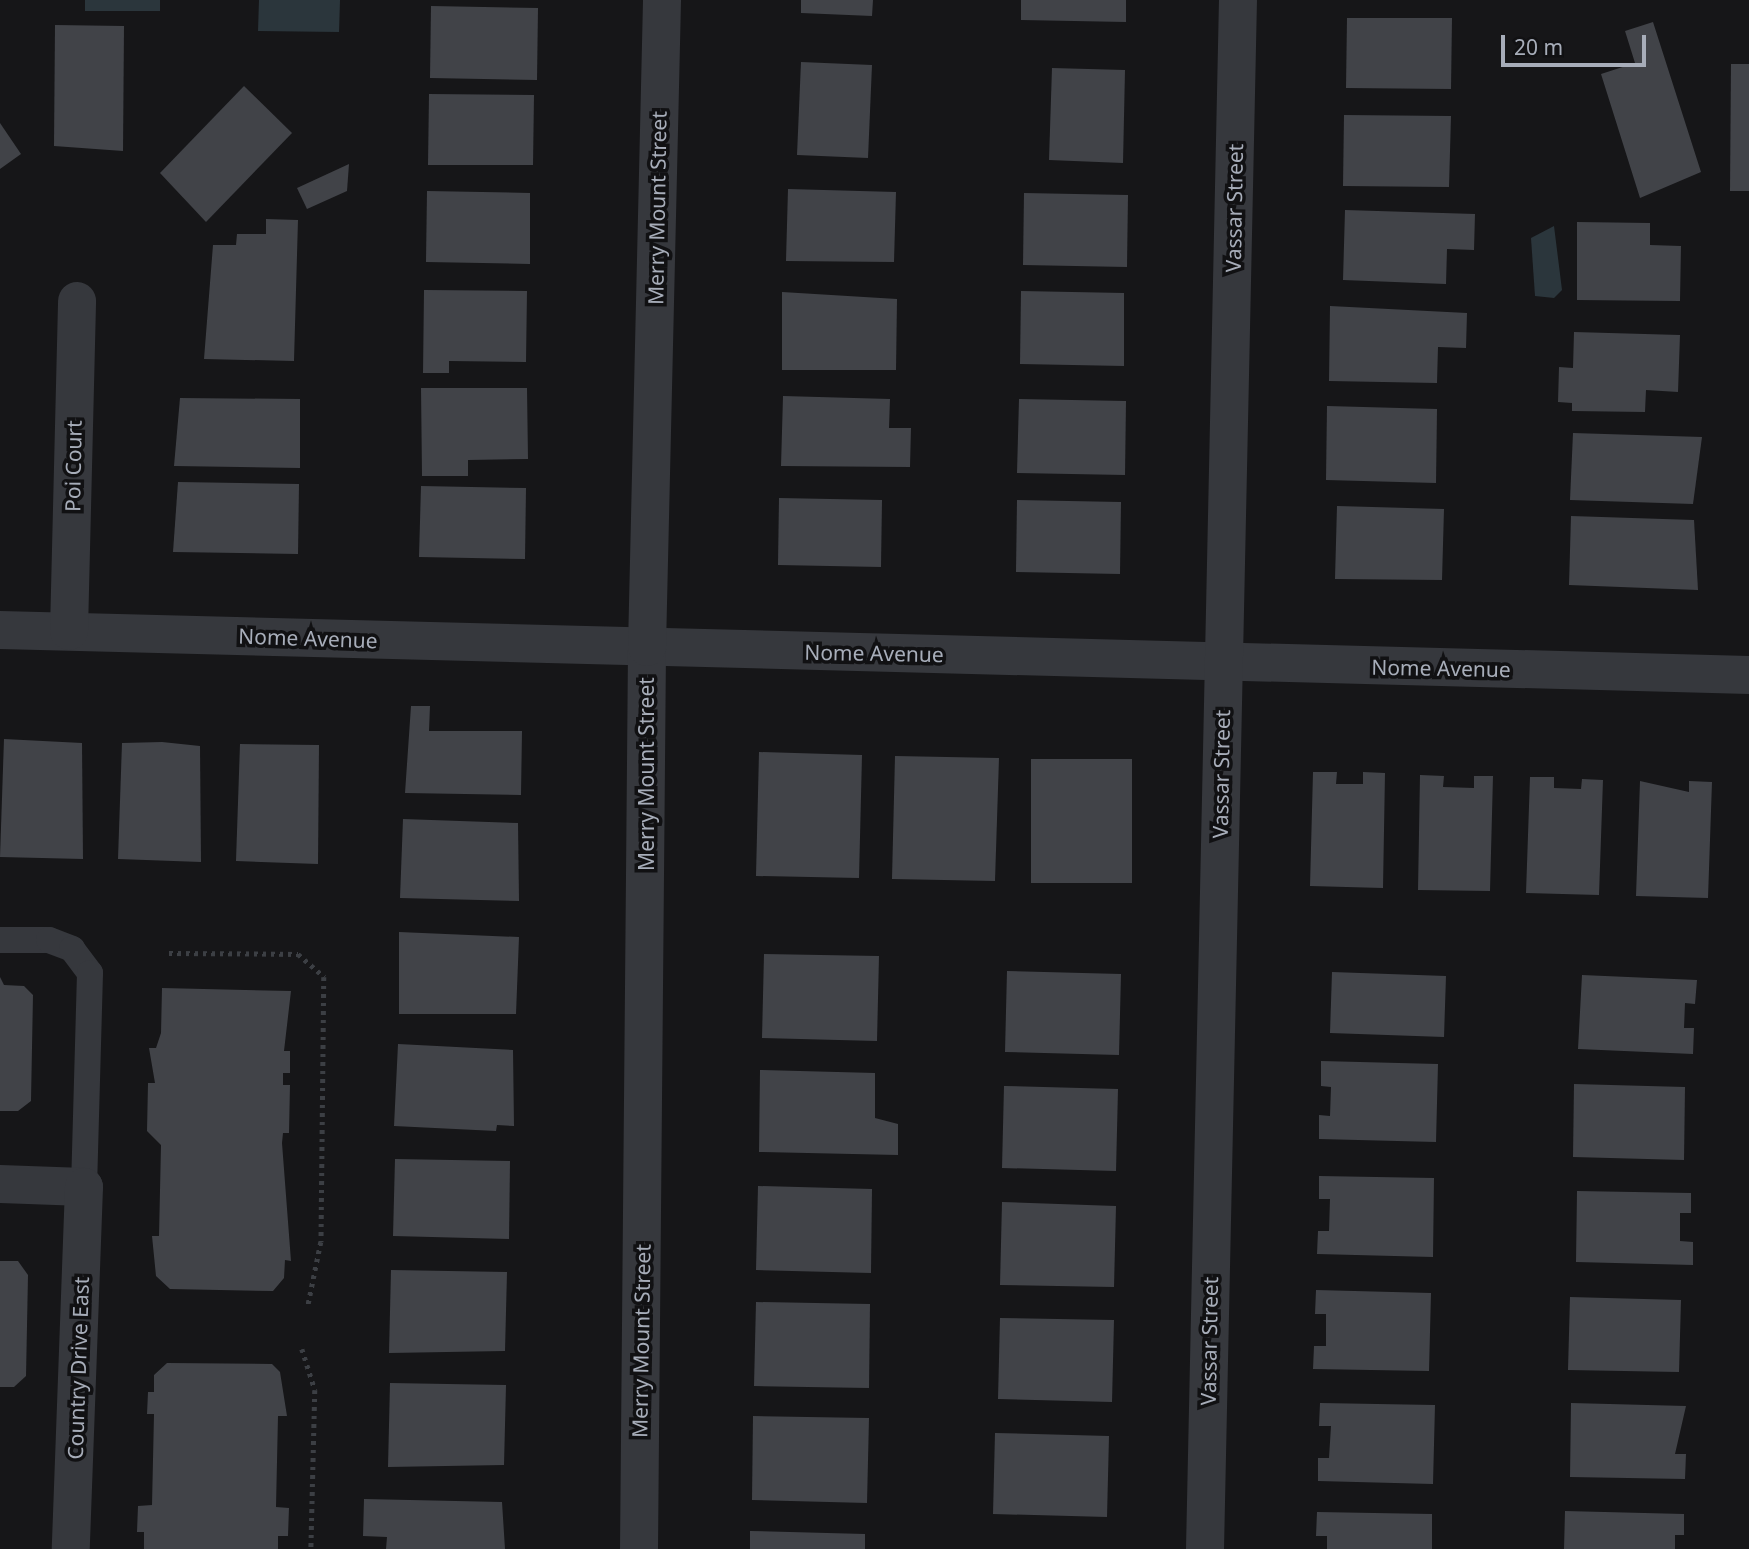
<!DOCTYPE html>
<html>
<head>
<meta charset="utf-8">
<style>
	body { margin:0 }
	#map { position:relative; width:1749px; height:1549px; overflow:hidden; background:#161618; font-family:"Noto Sans",sans-serif }
	div>[style] { position:absolute }
	[style*='--x'] { left:calc(var(--x)*1px); top:calc(var(--y)*1px); width:calc(var(--w)*1px); rotate:calc(var(--a)*1deg) }
	.water>* { inset:0; background:#2b363c }
	.building>* { inset:0; background:#414348 }
	.path>* { height:4.5px; margin-top:-2.25px; transform-origin:0; background:repeating-linear-gradient(90deg,#3c3f44 0 3.5px,transparent 0 8.5px) }
	.service>* { height:26px; margin:-13px; padding:0 13px; transform-origin:13px; border-radius:13px; background:#36383d }
	.minor>* { height:38px; margin:-19px; padding:0 19px; transform-origin:19px; border-radius:19px; background:#36383d }
	span { translate:-50% -50%; white-space:nowrap; text-align:center; line-height:1.15; -webkit-text-stroke:7px #111113; paint-order:stroke }
	.street-label { font-size:21px; color:#a7adb9 }
	.scale { position:absolute; left:1501px; top:35px; width:145px; height:32px; box-sizing:border-box; border:4px solid #a7adb9; border-top:0; padding-left:9px; font-size:21px; line-height:24px; white-space:nowrap; color:#a7adb9; -webkit-text-stroke:5px #111113; paint-order:stroke }
</style>
</head>
<body>
<div id="map">
	<div class="water">
		<i style="clip-path:polygon(85px 0,160px 0,160px 11px,85px 11px)"></i>
		<i style="clip-path:polygon(259px 0,340px 0,339px 32px,258px 31px)"></i>
		<i style="clip-path:polygon(1554px 226px,1562px 290px,1554px 298px,1535px 296px,1531px 238px)"></i>
	</div>
	<div class="building">
		<i style="clip-path:polygon(801px 0,873px 0,872px 16px,801px 13px)"></i>
		<i style="clip-path:polygon(1021px 0,1126px 0,1126px 22px,1021px 20px)"></i>
		<i style="clip-path:polygon(431px 6px,538px 8px,537px 80px,430px 78px)"></i>
		<i style="clip-path:polygon(1347px 18px,1452px 18px,1451px 89px,1346px 88px)"></i>
		<i style="clip-path:polygon(1653px 22px,1701px 172px,1640px 198px,1601px 74px,1635px 63px,1625px 31px)"></i>
		<i style="clip-path:polygon(55px 25px,124px 26px,123px 151px,54px 146px)"></i>
		<i style="clip-path:polygon(801px 62px,872px 65px,868px 158px,797px 155px)"></i>
		<i style="clip-path:polygon(1731px 64px,1749px 64px,1749px 191px,1730px 191px)"></i>
		<i style="clip-path:polygon(1052px 68px,1125px 70px,1123px 163px,1049px 160px)"></i>
		<i style="clip-path:polygon(244px 86px,292px 133px,206px 222px,160px 173px)"></i>
		<i style="clip-path:polygon(429px 94px,534px 95px,533px 165px,428px 165px)"></i>
		<i style="clip-path:polygon(1344px 115px,1451px 116px,1449px 187px,1343px 186px)"></i>
		<i style="clip-path:polygon(0 123px,21px 154px,0 169px)"></i>
		<i style="clip-path:polygon(349px 164px,347px 191px,307px 209px,297px 188px)"></i>
		<i style="clip-path:polygon(788px 189px,896px 192px,894px 262px,786px 261px)"></i>
		<i style="clip-path:polygon(427px 191px,530px 193px,530px 264px,426px 262px)"></i>
		<i style="clip-path:polygon(1024px 193px,1128px 195px,1127px 267px,1023px 265px)"></i>
		<i style="clip-path:polygon(1345px 210px,1475px 214px,1474px 250px,1447px 249px,1446px 284px,1343px 280px)"></i>
		<i style="clip-path:polygon(266px 219px,298px 220px,294px 361px,204px 359px,213px 245px,236px 245px,237px 234px,266px 234px)"></i>
		<i style="clip-path:polygon(1577px 222px,1650px 223px,1650px 245px,1681px 246px,1680px 301px,1577px 300px)"></i>
		<i style="clip-path:polygon(424px 290px,527px 291px,526px 362px,449px 361px,449px 373px,423px 373px)"></i>
		<i style="clip-path:polygon(1021px 291px,1124px 293px,1124px 366px,1020px 364px)"></i>
		<i style="clip-path:polygon(782px 292px,897px 299px,896px 370px,782px 370px)"></i>
		<i style="clip-path:polygon(1330px 306px,1467px 313px,1466px 348px,1438px 347px,1437px 383px,1329px 381px)"></i>
		<i style="clip-path:polygon(1574px 332px,1680px 335px,1678px 392px,1646px 390px,1645px 412px,1572px 411px,1572px 403px,1558px 402px,1559px 367px,1573px 368px)"></i>
		<i style="clip-path:polygon(421px 388px,527px 388px,528px 459px,468px 460px,468px 476px,422px 476px)"></i>
		<i style="clip-path:polygon(783px 396px,890px 399px,889px 428px,911px 428px,910px 467px,781px 466px)"></i>
		<i style="clip-path:polygon(180px 398px,300px 399px,300px 468px,174px 466px)"></i>
		<i style="clip-path:polygon(1019px 399px,1126px 401px,1125px 475px,1017px 473px)"></i>
		<i style="clip-path:polygon(1327px 406px,1437px 409px,1436px 483px,1326px 480px)"></i>
		<i style="clip-path:polygon(1573px 433px,1702px 437px,1693px 504px,1570px 500px)"></i>
		<i style="clip-path:polygon(178px 482px,299px 484px,298px 554px,173px 552px)"></i>
		<i style="clip-path:polygon(421px 486px,526px 488px,525px 559px,419px 557px)"></i>
		<i style="clip-path:polygon(779px 498px,882px 500px,881px 567px,778px 565px)"></i>
		<i style="clip-path:polygon(1017px 500px,1121px 502px,1120px 574px,1016px 572px)"></i>
		<i style="clip-path:polygon(1337px 506px,1444px 509px,1442px 580px,1335px 579px)"></i>
		<i style="clip-path:polygon(1571px 516px,1694px 520px,1698px 590px,1569px 585px)"></i>
		<i style="clip-path:polygon(411px 706px,430px 706px,429px 731px,522px 731px,521px 795px,405px 793px)"></i>
		<i style="clip-path:polygon(4px 739px,82px 743px,83px 859px,0 857px)"></i>
		<i style="clip-path:polygon(162px 742px,200px 746px,201px 862px,118px 859px,122px 743px)"></i>
		<i style="clip-path:polygon(240px 744px,319px 745px,318px 864px,236px 861px)"></i>
		<i style="clip-path:polygon(759px 752px,862px 755px,859px 878px,756px 876px)"></i>
		<i style="clip-path:polygon(895px 756px,999px 758px,995px 881px,892px 879px)"></i>
		<i style="clip-path:polygon(1031px 759px,1132px 759px,1132px 883px,1031px 883px)"></i>
		<i style="clip-path:polygon(1313px 772px,1337px 772px,1336px 784px,1363px 784px,1363px 772px,1385px 773px,1383px 888px,1310px 886px)"></i>
		<i style="clip-path:polygon(1420px 775px,1444px 776px,1443px 787px,1474px 788px,1474px 776px,1493px 776px,1490px 891px,1418px 890px)"></i>
		<i style="clip-path:polygon(1530px 777px,1554px 777px,1554px 788px,1581px 789px,1582px 779px,1603px 780px,1599px 895px,1526px 893px)"></i>
		<i style="clip-path:polygon(1640px 781px,1689px 792px,1689px 781px,1712px 782px,1708px 898px,1636px 896px)"></i>
		<i style="clip-path:polygon(403px 819px,518px 823px,519px 901px,400px 898px)"></i>
		<i style="clip-path:polygon(399px 932px,519px 937px,516px 1014px,399px 1014px)"></i>
		<i style="clip-path:polygon(764px 954px,879px 956px,877px 1041px,762px 1038px)"></i>
		<i style="clip-path:polygon(1007px 971px,1121px 974px,1119px 1055px,1005px 1052px)"></i>
		<i style="clip-path:polygon(1332px 972px,1446px 976px,1444px 1037px,1330px 1033px)"></i>
		<i style="clip-path:polygon(1582px 975px,1697px 980px,1695px 1004px,1685px 1003px,1684px 1028px,1694px 1028px,1693px 1054px,1578px 1049px)"></i>
		<i style="clip-path:polygon(0 977px,4px 985px,24px 986px,33px 995px,31px 1101px,18px 1111px,0 1111px)"></i>
		<i style="clip-path:polygon(162px 988px,291px 991px,284px 1051px,290px 1051px,290px 1073px,283px 1073px,283px 1085px,290px 1085px,289px 1133px,283px 1133px,282px 1143px,291px 1261px,285px 1260px,284px 1278px,273px 1291px,170px 1289px,156px 1276px,152px 1236px,159px 1236px,161px 1145px,147px 1131px,148px 1083px,155px 1083px,149px 1048px,156px 1048px,161px 1033px)"></i>
		<i style="clip-path:polygon(398px 1044px,513px 1050px,514px 1126px,497px 1125px,496px 1131px,394px 1126px)"></i>
		<i style="clip-path:polygon(1321px 1061px,1438px 1064px,1436px 1142px,1319px 1139px,1319px 1115px,1330px 1116px,1331px 1087px,1321px 1086px)"></i>
		<i style="clip-path:polygon(760px 1070px,875px 1073px,875px 1118px,898px 1124px,898px 1155px,759px 1152px)"></i>
		<i style="clip-path:polygon(1574px 1084px,1685px 1087px,1684px 1160px,1573px 1157px)"></i>
		<i style="clip-path:polygon(1004px 1086px,1118px 1089px,1116px 1171px,1002px 1168px)"></i>
		<i style="clip-path:polygon(395px 1159px,510px 1161px,509px 1239px,393px 1236px)"></i>
		<i style="clip-path:polygon(1319px 1176px,1434px 1178px,1433px 1257px,1317px 1254px,1318px 1231px,1329px 1231px,1330px 1199px,1319px 1199px)"></i>
		<i style="clip-path:polygon(758px 1186px,872px 1189px,871px 1273px,756px 1270px)"></i>
		<i style="clip-path:polygon(1577px 1191px,1691px 1193px,1691px 1213px,1680px 1213px,1680px 1241px,1693px 1242px,1693px 1265px,1576px 1262px)"></i>
		<i style="clip-path:polygon(1002px 1202px,1116px 1206px,1114px 1287px,1000px 1285px)"></i>
		<i style="clip-path:polygon(0 1261px,18px 1261px,28px 1275px,26px 1376px,14px 1387px,0 1387px)"></i>
		<i style="clip-path:polygon(391px 1270px,507px 1272px,505px 1351px,389px 1353px)"></i>
		<i style="clip-path:polygon(1316px 1290px,1431px 1293px,1429px 1371px,1313px 1369px,1314px 1346px,1326px 1346px,1326px 1314px,1315px 1314px)"></i>
		<i style="clip-path:polygon(1570px 1297px,1681px 1300px,1679px 1372px,1568px 1370px)"></i>
		<i style="clip-path:polygon(756px 1302px,870px 1304px,869px 1388px,754px 1386px)"></i>
		<i style="clip-path:polygon(1000px 1318px,1114px 1320px,1112px 1402px,998px 1399px)"></i>
		<i style="clip-path:polygon(167px 1363px,272px 1364px,280px 1372px,287px 1416px,278px 1416px,276px 1507px,289px 1508px,288px 1536px,278px 1536px,278px 1549px,144px 1549px,144px 1532px,137px 1532px,138px 1506px,152px 1505px,154px 1414px,147px 1414px,148px 1392px,154px 1392px,154px 1375px)"></i>
		<i style="clip-path:polygon(390px 1383px,506px 1385px,504px 1465px,388px 1467px)"></i>
		<i style="clip-path:polygon(1320px 1403px,1435px 1405px,1433px 1484px,1318px 1481px,1318px 1458px,1329px 1458px,1331px 1426px,1319px 1426px)"></i>
		<i style="clip-path:polygon(1571px 1403px,1686px 1406px,1675px 1454px,1686px 1454px,1685px 1479px,1570px 1477px)"></i>
		<i style="clip-path:polygon(753px 1416px,869px 1418px,867px 1503px,752px 1500px)"></i>
		<i style="clip-path:polygon(995px 1433px,1109px 1436px,1107px 1517px,993px 1514px)"></i>
		<i style="clip-path:polygon(364px 1499px,502px 1502px,505px 1549px,386px 1549px,387px 1537px,363px 1536px)"></i>
		<i style="clip-path:polygon(1565px 1511px,1684px 1514px,1684px 1535px,1675px 1535px,1675px 1549px,1564px 1549px)"></i>
		<i style="clip-path:polygon(1317px 1512px,1432px 1514px,1432px 1549px,1327px 1549px,1327px 1536px,1316px 1536px)"></i>
		<i style="clip-path:polygon(750px 1531px,865px 1534px,865px 1549px,750px 1549px)"></i>
	</div>
	<div class="path">
		<i style="--x:169;--y:953;--w:129;--a:0.4"></i>
		<i style="--x:298;--y:954;--w:35;--a:41"></i>
		<i style="--x:324;--y:977;--w:265;--a:90.6"></i>
		<i style="--x:321;--y:1242;--w:65;--a:101.5"></i>
		<i style="--x:302;--y:1349;--w:43;--a:72.4"></i>
		<i style="--x:315;--y:1390;--w:159;--a:91.4"></i>
	</div>
	<div class="service">
		<i style="--x:0;--y:940;--w:49;--a:0"></i>
		<i style="--x:49;--y:940;--w:25;--a:21"></i>
		<i style="--x:72;--y:949;--w:30;--a:53"></i>
		<i style="--x:90;--y:973;--w:214;--a:91.6"></i>
	</div>
	<div class="minor">
		<i style="--x:0;--y:630;--w:1750;--a:1.47"></i>
		<i style="--x:69;--y:631;--w:330;--a:-88.6"></i>
		<i style="--x:0;--y:1184;--w:84;--a:2"></i>
		<i style="--x:84;--y:1187;--w:362;--a:92.1"></i>
		<i style="--x:639;--y:1549;--w:902;--a:-89.49"></i>
		<i style="--x:647;--y:647;--w:647;--a:-88.67"></i>
		<i style="--x:1205;--y:1549;--w:1549;--a:-88.78"></i>
	</div>
	<div class="street-label">
		<span style="left:657px;top:208px;rotate:-89deg">Merry Mount Street</span>
		<span style="left:1234px;top:208px;rotate:-89deg">Vassar Street</span>
		<span style="left:73px;top:466px;rotate:-89deg">Poi Court</span>
		<span style="left:308px;top:638px;rotate:2deg">Nome Avenue</span>
		<span style="left:874px;top:653px;rotate:1deg">Nome Avenue</span>
		<span style="left:1441px;top:668px;rotate:1deg">Nome Avenue</span>
		<span style="left:646px;top:774px;rotate:-90deg">Merry Mount Street</span>
		<span style="left:1221px;top:774px;rotate:-89deg">Vassar Street</span>
		<span style="left:641px;top:1341px;rotate:-89deg">Merry Mount Street</span>
		<span style="left:1209px;top:1341px;rotate:-89deg">Vassar Street</span>
		<span style="left:78px;top:1368px;rotate:-88deg">Country Drive East</span>
	</div>
	<div class="scale">20 m</div>
</div>
</body>
</html>
